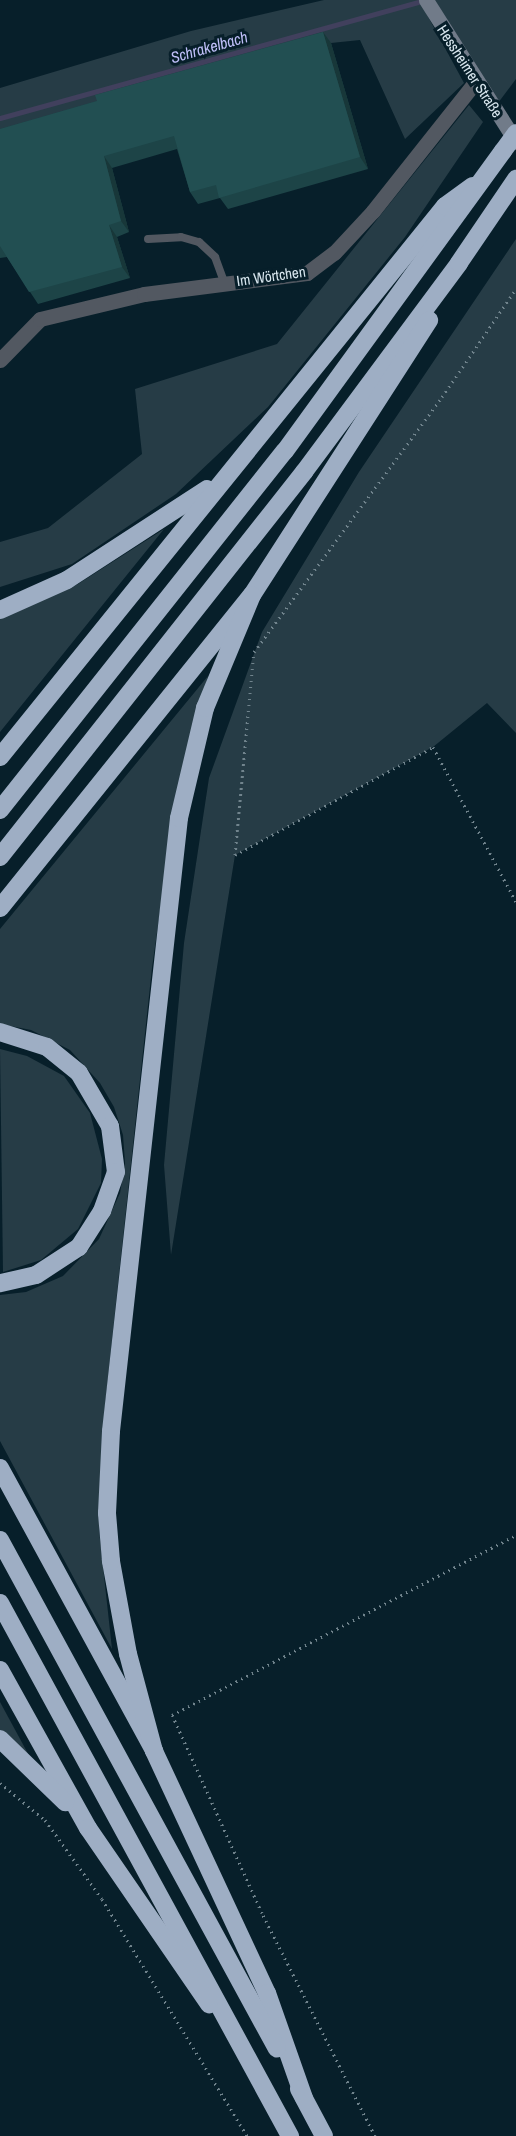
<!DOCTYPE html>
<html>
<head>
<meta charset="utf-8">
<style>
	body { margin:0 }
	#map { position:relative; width:516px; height:2136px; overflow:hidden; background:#071f2a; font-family:"Archivo Narrow",sans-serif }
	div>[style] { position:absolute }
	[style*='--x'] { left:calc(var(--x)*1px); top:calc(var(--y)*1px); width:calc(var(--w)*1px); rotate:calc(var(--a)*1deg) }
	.green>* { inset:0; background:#263c46 }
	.stream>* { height:4.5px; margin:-2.25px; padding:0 2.25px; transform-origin:2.25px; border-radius:2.25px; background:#41405d }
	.path>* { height:3px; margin-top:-1.5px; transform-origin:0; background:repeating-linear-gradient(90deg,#71848d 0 1.5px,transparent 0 6px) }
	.lane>* { height:8px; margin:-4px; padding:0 4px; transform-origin:4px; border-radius:4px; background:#525861 }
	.street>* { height:15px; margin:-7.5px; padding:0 7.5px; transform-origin:7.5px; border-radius:7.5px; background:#525861 }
	.secondary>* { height:15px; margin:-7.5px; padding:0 7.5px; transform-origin:7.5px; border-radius:7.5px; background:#717b89 }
	.highway>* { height:18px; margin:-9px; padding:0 9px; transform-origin:9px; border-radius:9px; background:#9eaec4 }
	.highway-bridge>* { height:18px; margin:-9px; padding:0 9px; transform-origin:9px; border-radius:9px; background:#9eaec4 }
	.wall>* { inset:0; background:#1d4447 }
	.shaded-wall>* { inset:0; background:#183739 }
	.building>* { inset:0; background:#224f52 }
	span { translate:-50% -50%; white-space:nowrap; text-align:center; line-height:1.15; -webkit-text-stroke:6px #071f2a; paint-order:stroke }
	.street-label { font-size:15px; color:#d8e6ee }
	.water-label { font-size:16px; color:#bfbff8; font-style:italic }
</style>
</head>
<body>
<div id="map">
	<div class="green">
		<i style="clip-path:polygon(324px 0,419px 0,464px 83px,405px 139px,360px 40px,331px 43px,0 143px,0 88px,191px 31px)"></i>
		<i style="clip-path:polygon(431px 0,516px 0,516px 79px,495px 107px)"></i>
		<i style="clip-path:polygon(469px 105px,483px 122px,405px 237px,268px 407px,176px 494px,72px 564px,0 587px,0 542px,48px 528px,142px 454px,135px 389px,277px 344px)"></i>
		<i style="clip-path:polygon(516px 239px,516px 733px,487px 703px,433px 747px,235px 855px,171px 1255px,164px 1165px,184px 943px,209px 778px,262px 632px,359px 472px)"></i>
		<i style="clip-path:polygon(164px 529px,0 732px,0 618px,78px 584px)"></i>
		<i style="clip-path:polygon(208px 676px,176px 796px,152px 968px,105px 1405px,99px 1530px,112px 1649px,0 1441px,0 1295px,26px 1292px,63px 1276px,99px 1239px,120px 1193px,125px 1163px,123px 1135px,114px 1107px,100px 1083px,70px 1050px,31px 1030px,0 1024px,0 929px)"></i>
		<i style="clip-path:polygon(0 1049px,27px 1056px,64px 1076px,90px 1113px,102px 1159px,101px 1183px,78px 1229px,41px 1260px,3px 1272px)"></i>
		<i style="clip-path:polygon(0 1702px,32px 1761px,0 1731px)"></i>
	</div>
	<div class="stream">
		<i style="--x:0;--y:118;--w:438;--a:-15.5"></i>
	</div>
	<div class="path">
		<i style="--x:235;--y:855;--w:204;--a:-84.7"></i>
		<i style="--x:254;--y:652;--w:317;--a:-53.6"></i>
		<i style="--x:442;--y:397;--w:131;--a:-55.6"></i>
		<i style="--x:235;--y:855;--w:226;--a:-28.6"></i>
		<i style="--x:433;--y:747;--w:176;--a:61.8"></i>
		<i style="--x:0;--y:1783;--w:58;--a:39.4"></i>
		<i style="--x:45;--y:1820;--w:97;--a:54.2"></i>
		<i style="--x:102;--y:1899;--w:278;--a:58.5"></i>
		<i style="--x:375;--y:2136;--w:250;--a:-116.9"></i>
		<i style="--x:262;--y:1913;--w:217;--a:-114.4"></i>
		<i style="--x:172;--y:1715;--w:388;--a:-27.6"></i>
	</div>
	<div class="lane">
		<i style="--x:148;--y:239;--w:33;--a:-3"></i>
		<i style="--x:181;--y:237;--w:19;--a:16"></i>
		<i style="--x:199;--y:242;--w:22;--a:43"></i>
		<i style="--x:215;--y:257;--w:27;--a:70"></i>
	</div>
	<div class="street">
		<i style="--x:0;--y:360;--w:57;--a:-45.7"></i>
		<i style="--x:40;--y:319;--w:107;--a:-13.5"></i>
		<i style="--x:144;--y:294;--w:164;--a:-7.3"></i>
		<i style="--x:307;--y:273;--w:34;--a:-37"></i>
		<i style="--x:334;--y:253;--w:57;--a:-47.1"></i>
		<i style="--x:373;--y:211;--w:166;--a:-51.6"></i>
	</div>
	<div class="secondary">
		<i style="--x:426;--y:0;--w:168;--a:57.6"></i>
	</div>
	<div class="highway">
		<i style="--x:0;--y:610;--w:73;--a:-24.1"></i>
		<i style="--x:67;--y:580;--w:167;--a:-33"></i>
		<i style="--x:0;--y:757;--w:708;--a:-51.07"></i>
		<i style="--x:445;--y:206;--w:34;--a:-36"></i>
		<i style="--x:0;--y:810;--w:458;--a:-51.6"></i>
		<i style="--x:285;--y:451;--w:371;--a:-54"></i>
		<i style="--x:0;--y:857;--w:491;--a:-51.7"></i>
		<i style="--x:304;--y:472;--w:260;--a:-53.4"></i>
		<i style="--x:459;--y:263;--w:102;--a:-55.8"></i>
		<i style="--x:0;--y:908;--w:402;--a:-51.2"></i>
		<i style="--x:252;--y:595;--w:327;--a:-57.2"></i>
		<i style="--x:0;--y:1032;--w:49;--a:17.7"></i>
		<i style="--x:47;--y:1047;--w:41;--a:39.1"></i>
		<i style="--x:79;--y:1073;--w:61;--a:59.7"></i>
		<i style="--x:110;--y:1126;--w:46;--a:82.6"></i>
		<i style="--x:116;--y:1172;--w:41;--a:109.7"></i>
		<i style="--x:102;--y:1211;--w:43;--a:122.6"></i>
		<i style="--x:79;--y:1247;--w:51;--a:146.9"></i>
		<i style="--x:36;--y:1275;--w:37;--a:167"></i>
		<i style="--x:0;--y:1468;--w:322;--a:61.4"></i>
		<i style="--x:154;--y:1751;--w:267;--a:65"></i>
		<i style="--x:267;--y:1993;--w:111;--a:70.6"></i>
		<i style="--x:0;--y:1540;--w:579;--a:61.44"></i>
		<i style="--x:0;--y:1603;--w:607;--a:61.45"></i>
		<i style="--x:0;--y:1670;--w:181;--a:60.9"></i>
		<i style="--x:88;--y:1828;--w:214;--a:55.5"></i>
		<i style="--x:0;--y:1739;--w:91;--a:44.1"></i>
		<i style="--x:154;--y:1751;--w:100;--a:-105"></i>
		<i style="--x:128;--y:1654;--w:95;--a:-100.4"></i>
		<i style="--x:111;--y:1561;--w:48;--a:-94.8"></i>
		<i style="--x:107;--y:1513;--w:82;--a:-87.2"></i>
		<i style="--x:111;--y:1431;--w:617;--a:-83.67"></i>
		<i style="--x:179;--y:818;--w:113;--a:-76.7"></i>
		<i style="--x:205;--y:708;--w:122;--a:-67.4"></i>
		<i style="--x:299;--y:2089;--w:53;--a:62"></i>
	</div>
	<div class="highway-bridge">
		<i style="--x:503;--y:151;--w:22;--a:-54"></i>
	</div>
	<div class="wall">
		<i style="clip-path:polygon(323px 32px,331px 43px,368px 169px,228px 209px,220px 198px,198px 204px,190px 192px,177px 149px,112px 168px,129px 232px,117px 237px,130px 278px,38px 304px,7px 257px,0 258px,0 129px,97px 101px)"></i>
	</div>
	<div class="shaded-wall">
		<i style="clip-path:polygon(323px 32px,331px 43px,368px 169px,360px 157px)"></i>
		<i style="clip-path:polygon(104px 156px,112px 168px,129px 232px,121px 221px)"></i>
		<i style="clip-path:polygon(109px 225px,117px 237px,130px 278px,122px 267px)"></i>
	</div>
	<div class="building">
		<i style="clip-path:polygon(323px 32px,360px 157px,219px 198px,216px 185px,190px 192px,174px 136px,104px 156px,121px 221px,109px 225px,122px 267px,29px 292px,0 246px,0 129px,97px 101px,95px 95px)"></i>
	</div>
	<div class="street-label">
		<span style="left:470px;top:71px;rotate:57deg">Hessheimer Straße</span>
		<span style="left:271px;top:276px;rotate:-8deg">Im Wörtchen</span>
	</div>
	<div class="water-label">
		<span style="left:209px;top:47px;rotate:-16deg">Schrakelbach</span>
	</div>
</div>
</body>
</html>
